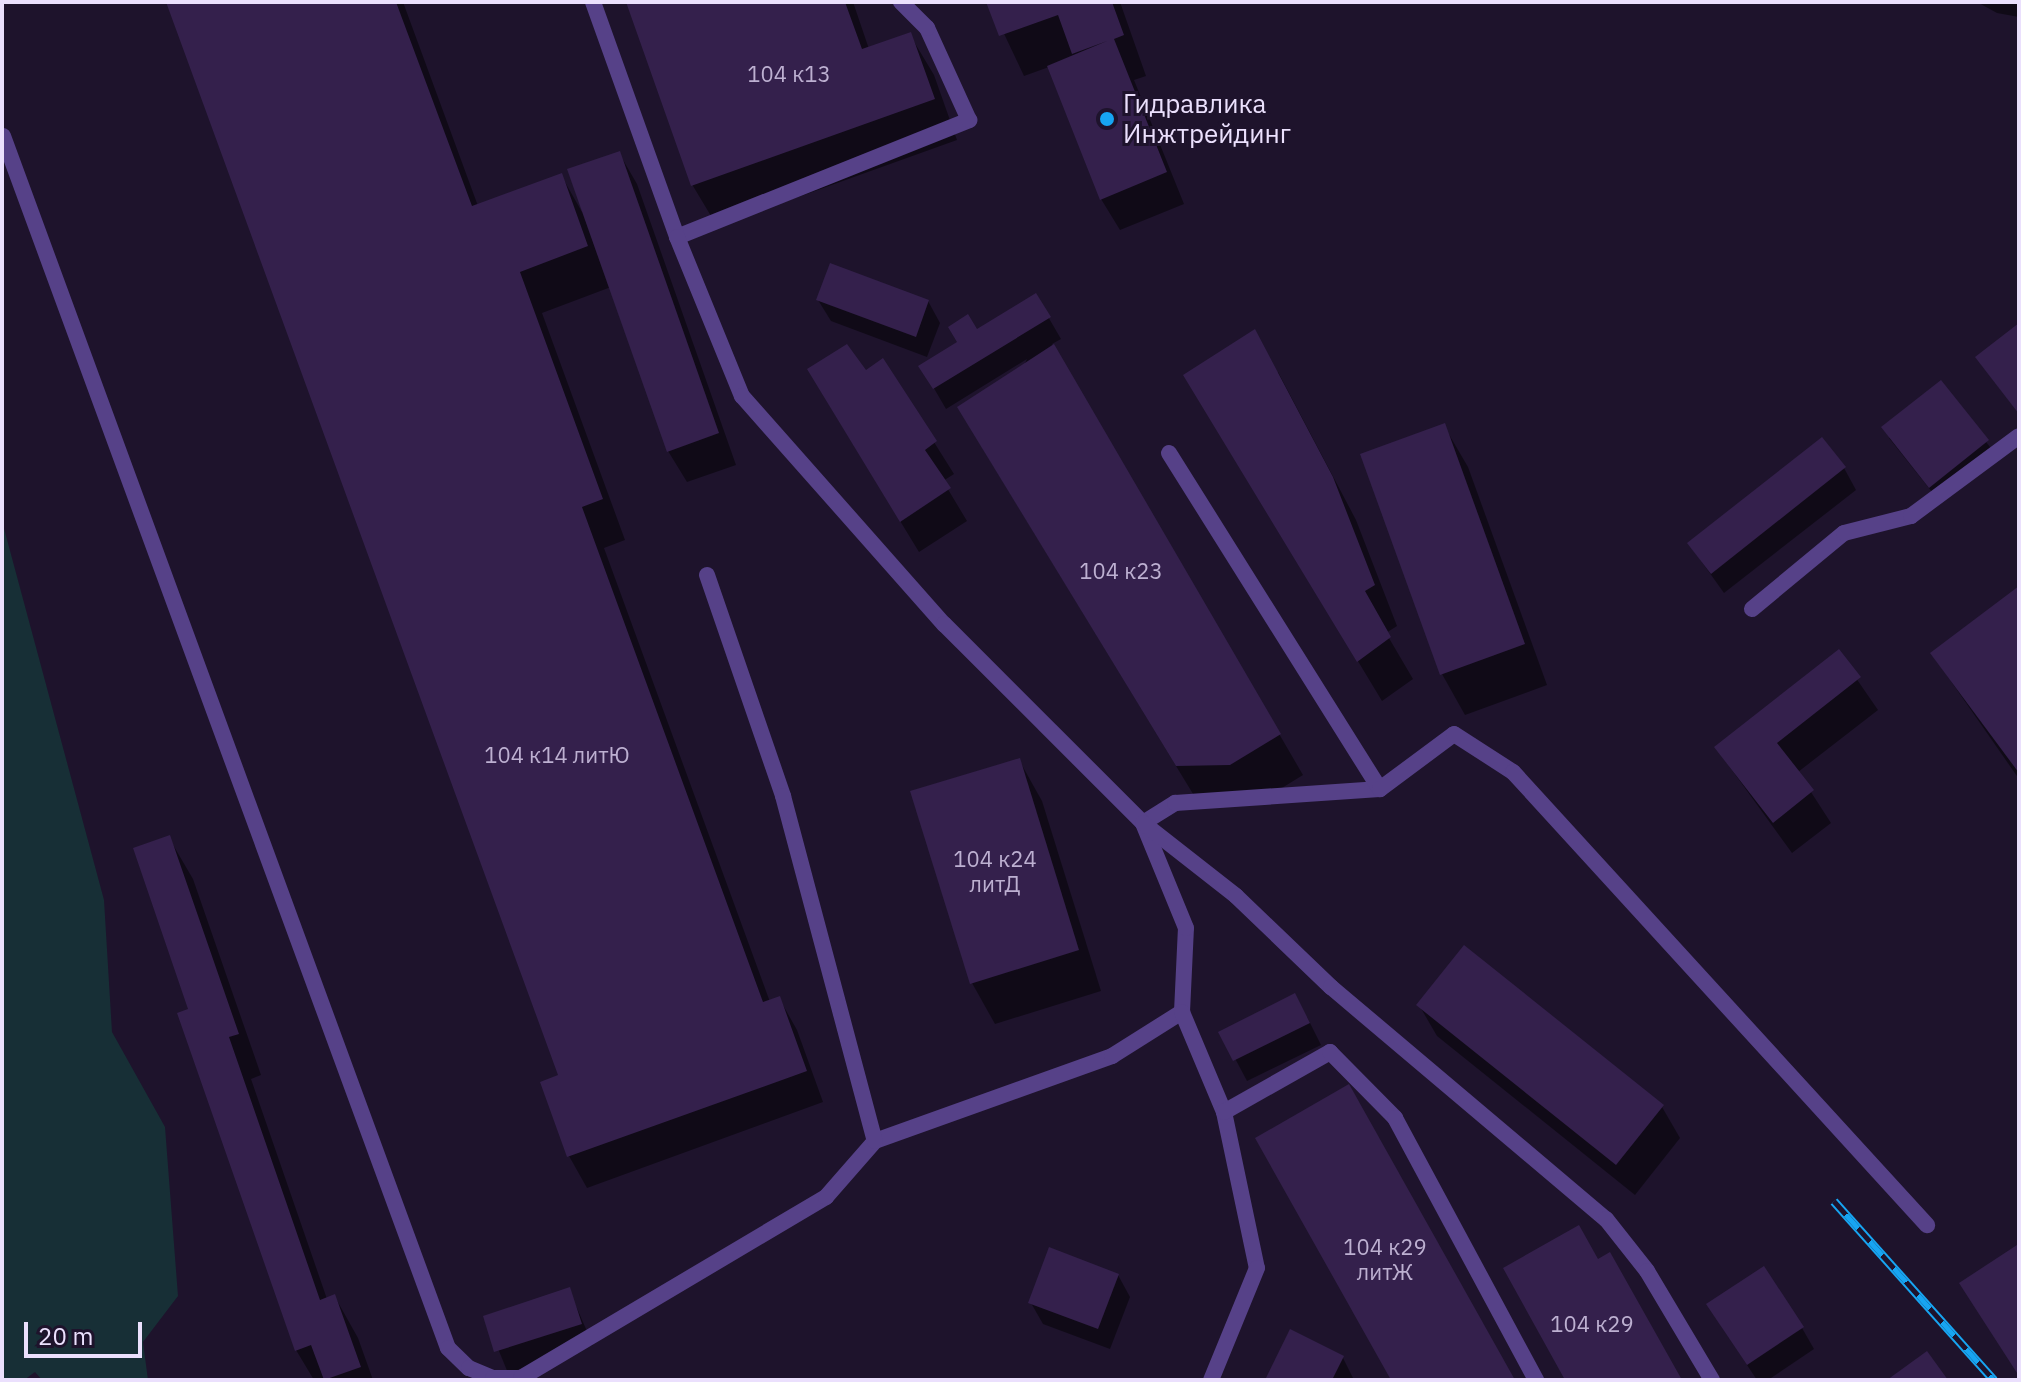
<!DOCTYPE html>
<html>
<head>
<meta charset="utf-8">
<style>
	body { margin:0 }
	#map { position:relative; width:2021px; height:1382px; overflow:hidden; background:#1e132c; font-family:"IBM Plex Sans",sans-serif }
	div>[style] { position:absolute }
	[style*='--x'] { left:calc(var(--x)*1px); top:calc(var(--y)*1px); width:calc(var(--w)*1px); rotate:calc(var(--a)*1deg) }
	.green>* { inset:0; background:#172f36 }
	.shadow>* { inset:0; background:#0007 }
	.building>* { inset:0; background:#34204c }
	.lane>* { height:16px; margin:-8px; padding:0 8px; transform-origin:8px; border-radius:8px; background:#564188 }
	.street>* { height:16px; margin:-8px; padding:0 8px; transform-origin:8px; border-radius:8px; background:#564188 }
	.rail>* { height:9px; margin-top:-4.5px; transform-origin:0; background:repeating-linear-gradient(90deg,#1e132c 0 18px,#17a5f2 0 36px); box-sizing:border-box; border-block:2px solid #17a5f2 }
	.dots>* { width:22px; height:22px; translate:-50% -50%; box-sizing:border-box; border:4px solid #1e132c; border-radius:50% }
	span { translate:-50% -50%; white-space:nowrap; text-align:center; line-height:1.15; -webkit-text-stroke:6px #1e132c; paint-order:stroke }
	.number-label { font-size:22px; color:#bdb0d1 }
	.number-label span { -webkit-text-stroke-width:0 }
	.poi-label { font-size:26px; color:#ebe0fd }
	.left { translate:0 -50%; text-align:left }
	.frame { position:absolute; inset:0; border:4px solid #ebe0fd; pointer-events:none }
	.scale { position:absolute; left:24px; top:1322px; width:118px; height:36px; box-sizing:border-box; border:4px solid #ebe0fd; border-top:0; padding-left:10px; font-size:24px; line-height:28px; white-space:nowrap; color:#ebe0fd; -webkit-text-stroke:6px #1e132c; paint-order:stroke }
</style>
</head>
<body>
<div id="map">
	<div class="green">
		<i style="clip-path:polygon(2px 521px,104px 900px,112px 1032px,165px 1127px,178px 1296px,143px 1342px,148px 1380px,42px 1380px,35px 1372px,24px 1380px,2px 1380px)"></i>
	</div>
	<div class="shadow">
		<i style="clip-path:polygon(169px 2px,403px 2px,478px 206px,561px 175px,582px 212px,619px 153px,637px 184px,736px 465px,687px 482px,668px 451px,611px 287px,542px 313px,625px 540px,604px 548px,770px 1002px,779px 998px,797px 1030px,823px 1102px,587px 1188px,569px 1156px,561px 1076px)"></i>
		<i style="clip-path:polygon(628px 2px,853px 2px,869px 49px,910px 35px,934px 75px,957px 140px,717px 226px,693px 186px)"></i>
		<i style="clip-path:polygon(989px 2px,1120px 2px,1146px 76px,1134px 80px,1184px 204px,1120px 230px,1101px 199px,1049px 67px,1024px 76px)"></i>
		<i style="clip-path:polygon(1977px 2px,2019px 2px,2019px 17px,1997px 13px)"></i>
		<i style="clip-path:polygon(1036px 296px,1061px 339px,1052px 344px,1303px 775px,1254px 805px,1201px 807px,983px 449px,1027px 359px,946px 409px,921px 366px)"></i>
		<i style="clip-path:polygon(818px 300px,928px 301px,940px 323px,927px 357px,831px 321px)"></i>
		<i style="clip-path:polygon(883px 361px,954px 474px,943px 481px,967px 521px,919px 552px,827px 401px)"></i>
		<i style="clip-path:polygon(1278px 372px,1356px 520px,1397px 626px,1386px 633px,1413px 679px,1382px 701px,1210px 416px)"></i>
		<i style="clip-path:polygon(1941px 383px,1993px 451px,1936px 497px,1889px 438px)"></i>
		<i style="clip-path:polygon(1444px 426px,1468px 467px,1547px 685px,1465px 715px,1442px 674px)"></i>
		<i style="clip-path:polygon(1844px 468px,1856px 490px,1724px 593px,1689px 544px)"></i>
		<i style="clip-path:polygon(2019px 588px,2019px 779px,1932px 654px)"></i>
		<i style="clip-path:polygon(1838px 652px,1878px 710px,1798px 772px,1831px 823px,1792px 853px,1716px 748px)"></i>
		<i style="clip-path:polygon(1019px 760px,1042px 801px,1101px 991px,995px 1024px,972px 983px)"></i>
		<i style="clip-path:polygon(169px 838px,193px 879px,261px 1075px,251px 1079px,327px 1299px,335px 1297px,358px 1338px,373px 1380px,314px 1380px,296px 1350px,191px 1010px)"></i>
		<i style="clip-path:polygon(1419px 1005px,1662px 1107px,1680px 1138px,1635px 1195px,1437px 1036px)"></i>
		<i style="clip-path:polygon(1307px 1017px,1321px 1045px,1247px 1081px,1221px 1032px)"></i>
		<i style="clip-path:polygon(1118px 1275px,1130px 1297px,1110px 1349px,1043px 1324px,1031px 1303px)"></i>
		<i style="clip-path:polygon(569px 1290px,593px 1345px,508px 1373px,485px 1317px)"></i>
		<i style="clip-path:polygon(1721px 1326px,1802px 1328px,1814px 1349px,1768px 1380px,1757px 1380px)"></i>
		<i style="clip-path:polygon(1343px 1358px,1354px 1380px,1267px 1380px)"></i>
	</div>
	<div class="building">
		<i style="clip-path:polygon(166px 2px,396px 2px,472px 206px,562px 173px,588px 246px,520px 272px,603px 499px,582px 507px,763px 1002px,780px 996px,807px 1071px,567px 1157px,540px 1082px,558px 1075px)"></i>
		<i style="clip-path:polygon(626px 2px,845px 2px,862px 49px,911px 32px,935px 99px,691px 186px)"></i>
		<i style="clip-path:polygon(986px 2px,1112px 2px,1124px 35px,1114px 39px,1167px 172px,1100px 200px,1047px 66px,1107px 41px,1072px 54px,1058px 15px,999px 36px)"></i>
		<i style="clip-path:polygon(620px 151px,719px 433px,667px 452px,567px 169px)"></i>
		<i style="clip-path:polygon(830px 263px,929px 300px,916px 337px,816px 300px)"></i>
		<i style="clip-path:polygon(1036px 293px,1051px 317px,933px 389px,918px 366px,957px 342px,948px 327px,968px 314px,977px 329px)"></i>
		<i style="clip-path:polygon(2019px 323px,2019px 414px,1975px 357px)"></i>
		<i style="clip-path:polygon(1255px 329px,1333px 477px,1375px 585px,1365px 591px,1391px 637px,1357px 662px,1183px 375px)"></i>
		<i style="clip-path:polygon(847px 344px,866px 370px,883px 358px,937px 441px,925px 450px,951px 488px,900px 522px,807px 369px)"></i>
		<i style="clip-path:polygon(1054px 344px,1281px 734px,1230px 765px,1176px 766px,957px 407px)"></i>
		<i style="clip-path:polygon(1941px 380px,1989px 440px,1929px 488px,1881px 427px)"></i>
		<i style="clip-path:polygon(1445px 423px,1525px 644px,1440px 675px,1360px 454px)"></i>
		<i style="clip-path:polygon(1822px 437px,1846px 467px,1711px 574px,1687px 543px)"></i>
		<i style="clip-path:polygon(2019px 586px,2019px 773px,1930px 653px)"></i>
		<i style="clip-path:polygon(1839px 649px,1861px 677px,1777px 743px,1814px 790px,1773px 823px,1714px 747px)"></i>
		<i style="clip-path:polygon(1020px 758px,1079px 950px,970px 984px,910px 791px)"></i>
		<i style="clip-path:polygon(170px 835px,239px 1034px,229px 1037px,320px 1300px,335px 1294px,361px 1367px,324px 1380px,311px 1345px,295px 1351px,177px 1013px,188px 1009px,133px 848px)"></i>
		<i style="clip-path:polygon(1464px 945px,1664px 1105px,1616px 1165px,1416px 1005px)"></i>
		<i style="clip-path:polygon(1295px 993px,1310px 1023px,1233px 1061px,1218px 1032px)"></i>
		<i style="clip-path:polygon(1349px 1084px,1515px 1380px,1391px 1380px,1255px 1138px)"></i>
		<i style="clip-path:polygon(1579px 1225px,1598px 1259px,1610px 1252px,1682px 1380px,1565px 1380px,1503px 1268px)"></i>
		<i style="clip-path:polygon(2017px 1245px,2019px 1248px,2019px 1376px,1959px 1283px)"></i>
		<i style="clip-path:polygon(1049px 1247px,1119px 1274px,1098px 1329px,1028px 1303px)"></i>
		<i style="clip-path:polygon(1764px 1266px,1804px 1327px,1747px 1365px,1706px 1304px)"></i>
		<i style="clip-path:polygon(570px 1287px,582px 1324px,494px 1352px,483px 1316px)"></i>
		<i style="clip-path:polygon(1290px 1329px,1344px 1356px,1332px 1380px,1265px 1380px)"></i>
		<i style="clip-path:polygon(1927px 1351px,1948px 1380px,1887px 1380px)"></i>
	</div>
	<div class="lane">
		<i style="--x:3;--y:136;--w:1291;--a:69.84"></i>
		<i style="--x:448;--y:1348;--w:29;--a:44"></i>
		<i style="--x:469;--y:1368;--w:26;--a:23"></i>
		<i style="--x:493;--y:1378;--w:28;--a:0"></i>
		<i style="--x:521;--y:1378;--w:355;--a:-30.7"></i>
		<i style="--x:826;--y:1197;--w:74;--a:-48.8"></i>
		<i style="--x:875;--y:1141;--w:252;--a:-19.7"></i>
		<i style="--x:1112;--y:1056;--w:83;--a:-32.2"></i>
		<i style="--x:1182;--y:1012;--w:84;--a:-87.3"></i>
		<i style="--x:1186;--y:928;--w:113;--a:-112.3"></i>
		<i style="--x:1143;--y:823;--w:38;--a:-32"></i>
		<i style="--x:1175;--y:803;--w:205;--a:-3.9"></i>
		<i style="--x:677;--y:237;--w:315;--a:-21.8"></i>
		<i style="--x:969;--y:120;--w:101;--a:-114.5"></i>
		<i style="--x:927;--y:28;--w:37;--a:-135"></i>
		<i style="--x:1169;--y:453;--w:397;--a:57.9"></i>
		<i style="--x:1380;--y:789;--w:92;--a:-36.6"></i>
		<i style="--x:1454;--y:734;--w:70;--a:32.8"></i>
		<i style="--x:1513;--y:772;--w:614;--a:47.58"></i>
		<i style="--x:707;--y:575;--w:234;--a:71"></i>
		<i style="--x:783;--y:796;--w:357;--a:75.1"></i>
		<i style="--x:1752;--y:609;--w:119;--a:-39.6"></i>
		<i style="--x:1844;--y:533;--w:69;--a:-14.2"></i>
		<i style="--x:1911;--y:516;--w:134;--a:-36.5"></i>
		<i style="--x:1182;--y:1012;--w:108;--a:67.2"></i>
		<i style="--x:1224;--y:1112;--w:159;--a:78.1"></i>
		<i style="--x:1257;--y:1268;--w:121;--a:112.3"></i>
		<i style="--x:1224;--y:1112;--w:122;--a:-29.5"></i>
		<i style="--x:1330;--y:1052;--w:93;--a:45.4"></i>
		<i style="--x:1395;--y:1118;--w:298;--a:61.7"></i>
	</div>
	<div class="street">
		<i style="--x:593;--y:2;--w:250;--a:70.3"></i>
		<i style="--x:677;--y:237;--w:172;--a:67.8"></i>
		<i style="--x:742;--y:396;--w:305;--a:48.5"></i>
		<i style="--x:944;--y:624;--w:281;--a:45"></i>
		<i style="--x:1143;--y:823;--w:118;--a:38.1"></i>
		<i style="--x:1236;--y:896;--w:132;--a:43.8"></i>
		<i style="--x:1331;--y:987;--w:360;--a:40.2"></i>
		<i style="--x:1606;--y:1219;--w:66;--a:51.7"></i>
		<i style="--x:1647;--y:1271;--w:127;--a:59.2"></i>
	</div>
	<div class="rail">
		<i style="--x:1834;--y:1201;--w:240;--a:48.2"></i>
	</div>
	<div class="dots">
		<i style="left:1107px;top:119px;background:#17a5f2"></i>
	</div>
	<div class="number-label">
		<span style="left:789px;top:74px">104 к13</span>
		<span style="left:1121px;top:571px">104 к23</span>
		<span style="left:557px;top:755px">104 к14 литЮ</span>
		<span style="left:995px;top:871px">104 к24<br>литД</span>
		<span style="left:1385px;top:1259px">104 к29<br>литЖ</span>
		<span style="left:1592px;top:1324px">104 к29</span>
	</div>
	<div class="poi-label">
		<span class="left" style="left:1123px;top:119px">Гидравлика<br>Инжтрейдинг</span>
	</div>
	<div class="frame"></div>
	<div class="scale">20 m</div>
</div>
</body>
</html>
